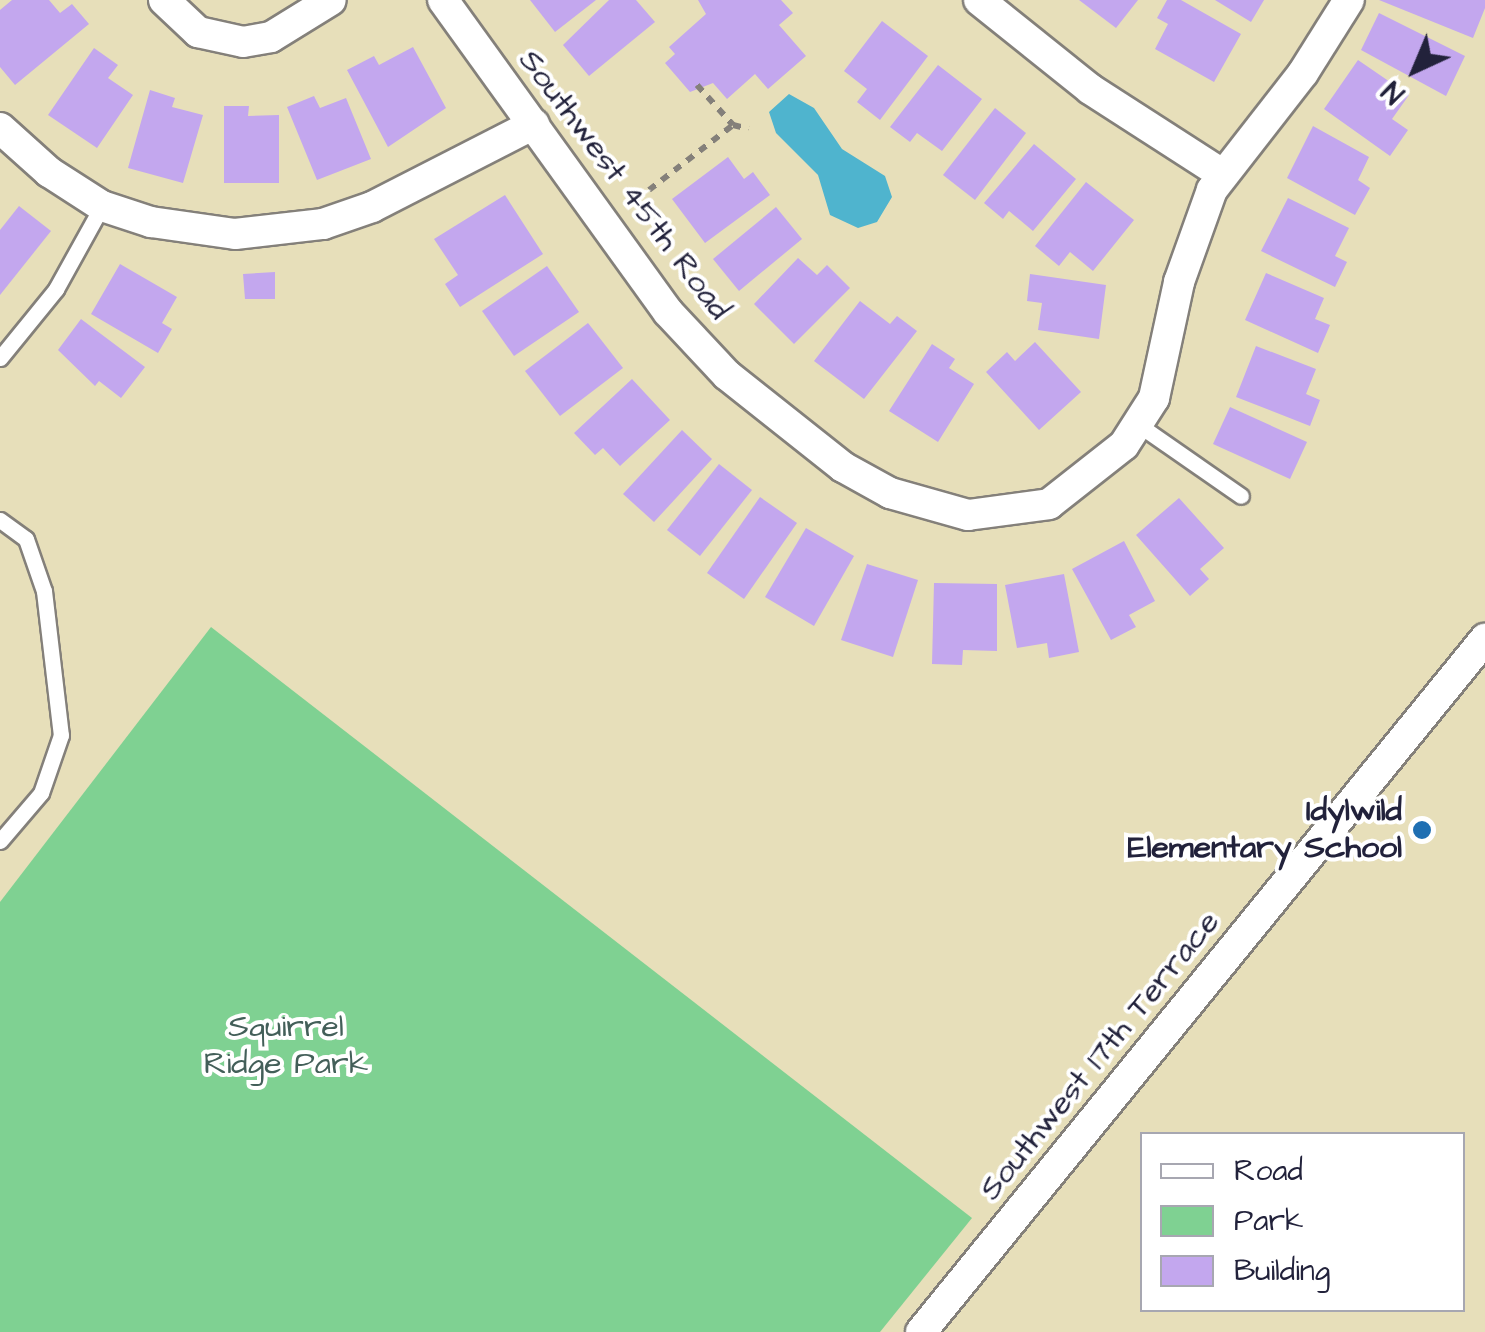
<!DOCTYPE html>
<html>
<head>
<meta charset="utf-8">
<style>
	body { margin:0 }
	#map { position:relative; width:1485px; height:1332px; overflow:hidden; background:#e7dfba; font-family:"Architects Daughter",sans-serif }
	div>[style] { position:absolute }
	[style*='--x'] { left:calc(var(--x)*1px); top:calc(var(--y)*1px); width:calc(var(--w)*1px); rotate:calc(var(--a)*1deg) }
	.green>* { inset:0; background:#7fd192 }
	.water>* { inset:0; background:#4fb4ce }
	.building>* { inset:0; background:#c3a7ee }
	.path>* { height:6px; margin-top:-3px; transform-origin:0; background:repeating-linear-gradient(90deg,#84807a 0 8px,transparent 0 16px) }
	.roads { filter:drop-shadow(2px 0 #84807a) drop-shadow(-2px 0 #84807a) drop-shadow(0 2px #84807a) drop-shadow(0 -2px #84807a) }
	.lane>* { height:15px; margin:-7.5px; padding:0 7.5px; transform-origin:7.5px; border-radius:7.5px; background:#fff }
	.street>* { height:30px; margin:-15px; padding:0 15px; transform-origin:15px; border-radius:15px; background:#fff }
	.dots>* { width:28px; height:28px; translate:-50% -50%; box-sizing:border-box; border:5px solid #fff; border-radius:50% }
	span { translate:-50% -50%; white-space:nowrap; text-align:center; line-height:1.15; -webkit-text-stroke:8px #fff; paint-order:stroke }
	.street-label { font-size:32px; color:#22223b }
	.poi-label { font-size:32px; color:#22223b; font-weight:700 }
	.right { translate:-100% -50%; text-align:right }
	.park-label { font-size:32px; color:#435f59 }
	.legend { position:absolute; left:1140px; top:1132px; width:325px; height:180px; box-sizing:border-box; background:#fff; border:2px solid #a7a7b1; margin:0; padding:12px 18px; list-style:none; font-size:30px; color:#22223b }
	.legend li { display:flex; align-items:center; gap:20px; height:50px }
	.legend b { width:50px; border:2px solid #a7a7b1 }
	.north { position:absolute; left:1365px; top:20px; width:100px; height:100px; -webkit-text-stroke:8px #fff; paint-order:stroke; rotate:224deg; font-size:28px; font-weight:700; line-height:40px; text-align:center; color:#22223b }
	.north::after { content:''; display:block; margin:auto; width:35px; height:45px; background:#22223b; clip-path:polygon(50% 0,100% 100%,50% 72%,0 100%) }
</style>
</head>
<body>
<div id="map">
	<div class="green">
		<i style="clip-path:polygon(211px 627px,972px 1218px,880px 1332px,0 1332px,0 902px)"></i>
	</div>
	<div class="water">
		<i style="clip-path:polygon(789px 94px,814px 108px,842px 149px,885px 176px,892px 197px,877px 222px,858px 228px,830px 215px,818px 175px,776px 133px,769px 112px)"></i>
	</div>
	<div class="building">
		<i style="clip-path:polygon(12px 0,49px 0,60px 13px,72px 4px,89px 24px,15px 85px,0 67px,0 10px)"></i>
		<i style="clip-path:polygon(530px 0,596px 0,555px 32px)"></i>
		<i style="clip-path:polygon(609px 0,636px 0,655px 22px,589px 76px,563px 45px)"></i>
		<i style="clip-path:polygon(698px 0,781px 0,793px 13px,779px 25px,806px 56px,768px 89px,755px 74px,727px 99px,713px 83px,690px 92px,665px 63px,675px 54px,669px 47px,706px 14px)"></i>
		<i style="clip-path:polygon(1079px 0,1138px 0,1116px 28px)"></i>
		<i style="clip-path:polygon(1167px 0,1181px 0,1241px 34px,1214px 82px,1155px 49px,1168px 24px,1157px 18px)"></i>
		<i style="clip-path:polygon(1215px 0,1264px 0,1251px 22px)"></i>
		<i style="clip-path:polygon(1379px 0,1485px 0,1485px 8px,1473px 38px)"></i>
		<i style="clip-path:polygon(1379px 13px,1465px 56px,1446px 96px,1361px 50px)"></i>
		<i style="clip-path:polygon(882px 21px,928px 56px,880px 120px,857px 102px,867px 89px,844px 71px)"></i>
		<i style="clip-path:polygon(413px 47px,446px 108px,388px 147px,347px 70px,374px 56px,379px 65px)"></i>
		<i style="clip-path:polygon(94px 48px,118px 65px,108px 78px,133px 95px,97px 148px,48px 115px)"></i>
		<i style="clip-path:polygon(1358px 60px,1409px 95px,1392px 119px,1408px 130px,1390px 156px,1324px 109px)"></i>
		<i style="clip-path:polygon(938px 65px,982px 99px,942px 151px,917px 133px,910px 142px,890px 127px)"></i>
		<i style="clip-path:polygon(150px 90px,175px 98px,172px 107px,203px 115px,183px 183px,128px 168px)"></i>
		<i style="clip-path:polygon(314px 96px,320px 108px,346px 98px,371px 159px,317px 180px,287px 107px)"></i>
		<i style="clip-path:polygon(224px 106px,249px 106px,248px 116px,279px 115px,279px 183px,224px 183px)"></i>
		<i style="clip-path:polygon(995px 108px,1026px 133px,975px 200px,943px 175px)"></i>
		<i style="clip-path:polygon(1313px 126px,1369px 157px,1358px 180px,1370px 188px,1355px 215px,1287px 178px)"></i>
		<i style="clip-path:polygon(1034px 144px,1076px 179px,1033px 231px,1009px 211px,1003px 219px,984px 203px)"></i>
		<i style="clip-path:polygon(728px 157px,744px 179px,753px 172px,770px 195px,705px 243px,672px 199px)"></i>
		<i style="clip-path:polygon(1086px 182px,1134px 220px,1093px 271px,1070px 252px,1059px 266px,1035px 246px)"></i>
		<i style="clip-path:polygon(505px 195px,543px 254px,460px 307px,445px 284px,458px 275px,434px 239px)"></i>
		<i style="clip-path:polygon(1288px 198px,1349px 228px,1335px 256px,1347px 262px,1335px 287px,1261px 251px)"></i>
		<i style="clip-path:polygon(19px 206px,51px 231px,0 295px,0 230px)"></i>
		<i style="clip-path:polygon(776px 207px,802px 239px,739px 291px,713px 259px)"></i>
		<i style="clip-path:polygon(798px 258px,817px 275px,827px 265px,850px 288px,794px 344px,754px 304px)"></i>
		<i style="clip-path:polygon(120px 264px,177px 297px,162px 323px,172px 329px,158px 353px,91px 314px)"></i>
		<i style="clip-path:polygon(547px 266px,579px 312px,514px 356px,482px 311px)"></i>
		<i style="clip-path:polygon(275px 272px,275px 299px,245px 299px,243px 274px)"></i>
		<i style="clip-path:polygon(1266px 273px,1324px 298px,1315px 319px,1330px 325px,1318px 353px,1245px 320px)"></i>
		<i style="clip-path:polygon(1030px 274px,1106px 285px,1099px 339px,1038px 330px,1042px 303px,1027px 301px)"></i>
		<i style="clip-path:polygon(860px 301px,890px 324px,897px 316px,917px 331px,864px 399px,814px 361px)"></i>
		<i style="clip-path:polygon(81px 319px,145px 367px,121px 398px,99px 381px,95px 386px,58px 350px)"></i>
		<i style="clip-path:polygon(588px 323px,623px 368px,560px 416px,525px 371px)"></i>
		<i style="clip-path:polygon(1035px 342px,1081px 392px,1039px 430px,986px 372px,1007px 352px,1015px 361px)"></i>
		<i style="clip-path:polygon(932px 344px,955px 359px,949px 368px,974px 384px,938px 442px,889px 411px)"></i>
		<i style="clip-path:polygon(1256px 346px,1316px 369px,1306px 394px,1320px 400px,1310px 426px,1236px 397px)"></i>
		<i style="clip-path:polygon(632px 379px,670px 420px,620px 466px,603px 448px,595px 455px,574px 433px)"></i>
		<i style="clip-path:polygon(1230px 407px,1307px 442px,1290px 479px,1213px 444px)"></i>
		<i style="clip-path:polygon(682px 430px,712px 459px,654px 522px,623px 494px)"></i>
		<i style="clip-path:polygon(719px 464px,752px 490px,700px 556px,667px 530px)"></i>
		<i style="clip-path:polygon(760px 497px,797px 523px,744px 599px,707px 573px)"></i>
		<i style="clip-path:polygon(1179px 498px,1224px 548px,1200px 569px,1209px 579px,1190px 596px,1136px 535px)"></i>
		<i style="clip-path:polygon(806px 528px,854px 556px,814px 626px,765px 597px)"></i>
		<i style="clip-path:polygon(1124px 541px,1155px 601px,1129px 615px,1136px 627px,1111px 640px,1072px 569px)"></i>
		<i style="clip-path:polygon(867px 564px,918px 580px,893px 657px,841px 640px)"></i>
		<i style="clip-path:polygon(1064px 574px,1079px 652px,1049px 658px,1047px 643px,1017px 648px,1005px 585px)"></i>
		<i style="clip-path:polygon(934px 583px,997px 584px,997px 651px,963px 650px,962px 665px,932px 664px)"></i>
	</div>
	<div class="path">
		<i style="--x:697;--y:85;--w:54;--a:48"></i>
		<i style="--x:649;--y:190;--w:106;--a:-37.7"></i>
		<i style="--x:733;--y:125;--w:16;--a:14"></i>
	</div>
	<div class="roads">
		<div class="lane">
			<i style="--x:0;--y:358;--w:89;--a:-50.9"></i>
			<i style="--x:56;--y:289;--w:95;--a:-61"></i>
			<i style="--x:1139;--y:425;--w:124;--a:34.8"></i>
			<i style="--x:0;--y:520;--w:32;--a:36"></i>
			<i style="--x:26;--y:539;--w:55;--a:70.9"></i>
			<i style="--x:44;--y:591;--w:145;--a:83.3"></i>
			<i style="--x:61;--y:735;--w:61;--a:109"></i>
			<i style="--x:41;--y:793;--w:63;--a:130.5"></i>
		</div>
		<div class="street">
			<i style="--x:164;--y:0;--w:47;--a:43.3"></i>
			<i style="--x:198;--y:32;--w:46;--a:12.5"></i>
			<i style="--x:243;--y:42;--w:28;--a:-10"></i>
			<i style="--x:271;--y:37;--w:70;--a:-31.7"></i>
			<i style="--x:443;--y:0;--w:385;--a:54.2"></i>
			<i style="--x:668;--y:312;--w:86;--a:46.9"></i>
			<i style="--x:727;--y:375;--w:148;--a:38.4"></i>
			<i style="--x:843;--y:467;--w:54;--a:29"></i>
			<i style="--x:890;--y:493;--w:81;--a:15.8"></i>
			<i style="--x:968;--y:515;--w:82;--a:-7.7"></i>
			<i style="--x:1049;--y:504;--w:95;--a:-38.2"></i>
			<i style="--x:1124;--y:445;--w:56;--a:-57.4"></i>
			<i style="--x:1154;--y:398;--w:119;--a:-77.8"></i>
			<i style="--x:1179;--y:282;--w:98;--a:-70.3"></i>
			<i style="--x:1212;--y:190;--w:148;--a:-52.1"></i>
			<i style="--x:1303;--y:73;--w:86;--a:-57.8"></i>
			<i style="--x:979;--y:0;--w:142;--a:38.7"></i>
			<i style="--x:1090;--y:89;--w:157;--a:32.8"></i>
			<i style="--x:0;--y:128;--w:66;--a:41.9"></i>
			<i style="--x:49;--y:172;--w:63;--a:32.7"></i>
			<i style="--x:102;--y:206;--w:52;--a:18.1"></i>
			<i style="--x:151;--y:222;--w:85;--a:8.1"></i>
			<i style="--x:235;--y:234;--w:89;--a:-6.5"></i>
			<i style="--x:323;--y:224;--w:52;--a:-19.1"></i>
			<i style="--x:372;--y:207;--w:182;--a:-27.1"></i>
			<i style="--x:921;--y:1332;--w:894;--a:-50.86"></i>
		</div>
	</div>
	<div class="dots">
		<i style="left:1422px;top:830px;background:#1f6fb2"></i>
	</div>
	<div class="street-label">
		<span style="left:624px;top:185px;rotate:53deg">Southwest 45th Road</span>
		<span style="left:1100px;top:1056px;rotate:-51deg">Southwest 17th Terrace</span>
	</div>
	<div class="poi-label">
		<span class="right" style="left:1402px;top:830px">Idylwild<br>Elementary School</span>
	</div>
	<div class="park-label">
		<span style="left:286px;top:1046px">Squirrel<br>Ridge Park</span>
	</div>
	<ul class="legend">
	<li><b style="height:12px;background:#fff"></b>Road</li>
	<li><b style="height:28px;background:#7fd192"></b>Park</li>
	<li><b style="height:28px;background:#c3a7ee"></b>Building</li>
	</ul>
	<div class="north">N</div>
</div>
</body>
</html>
